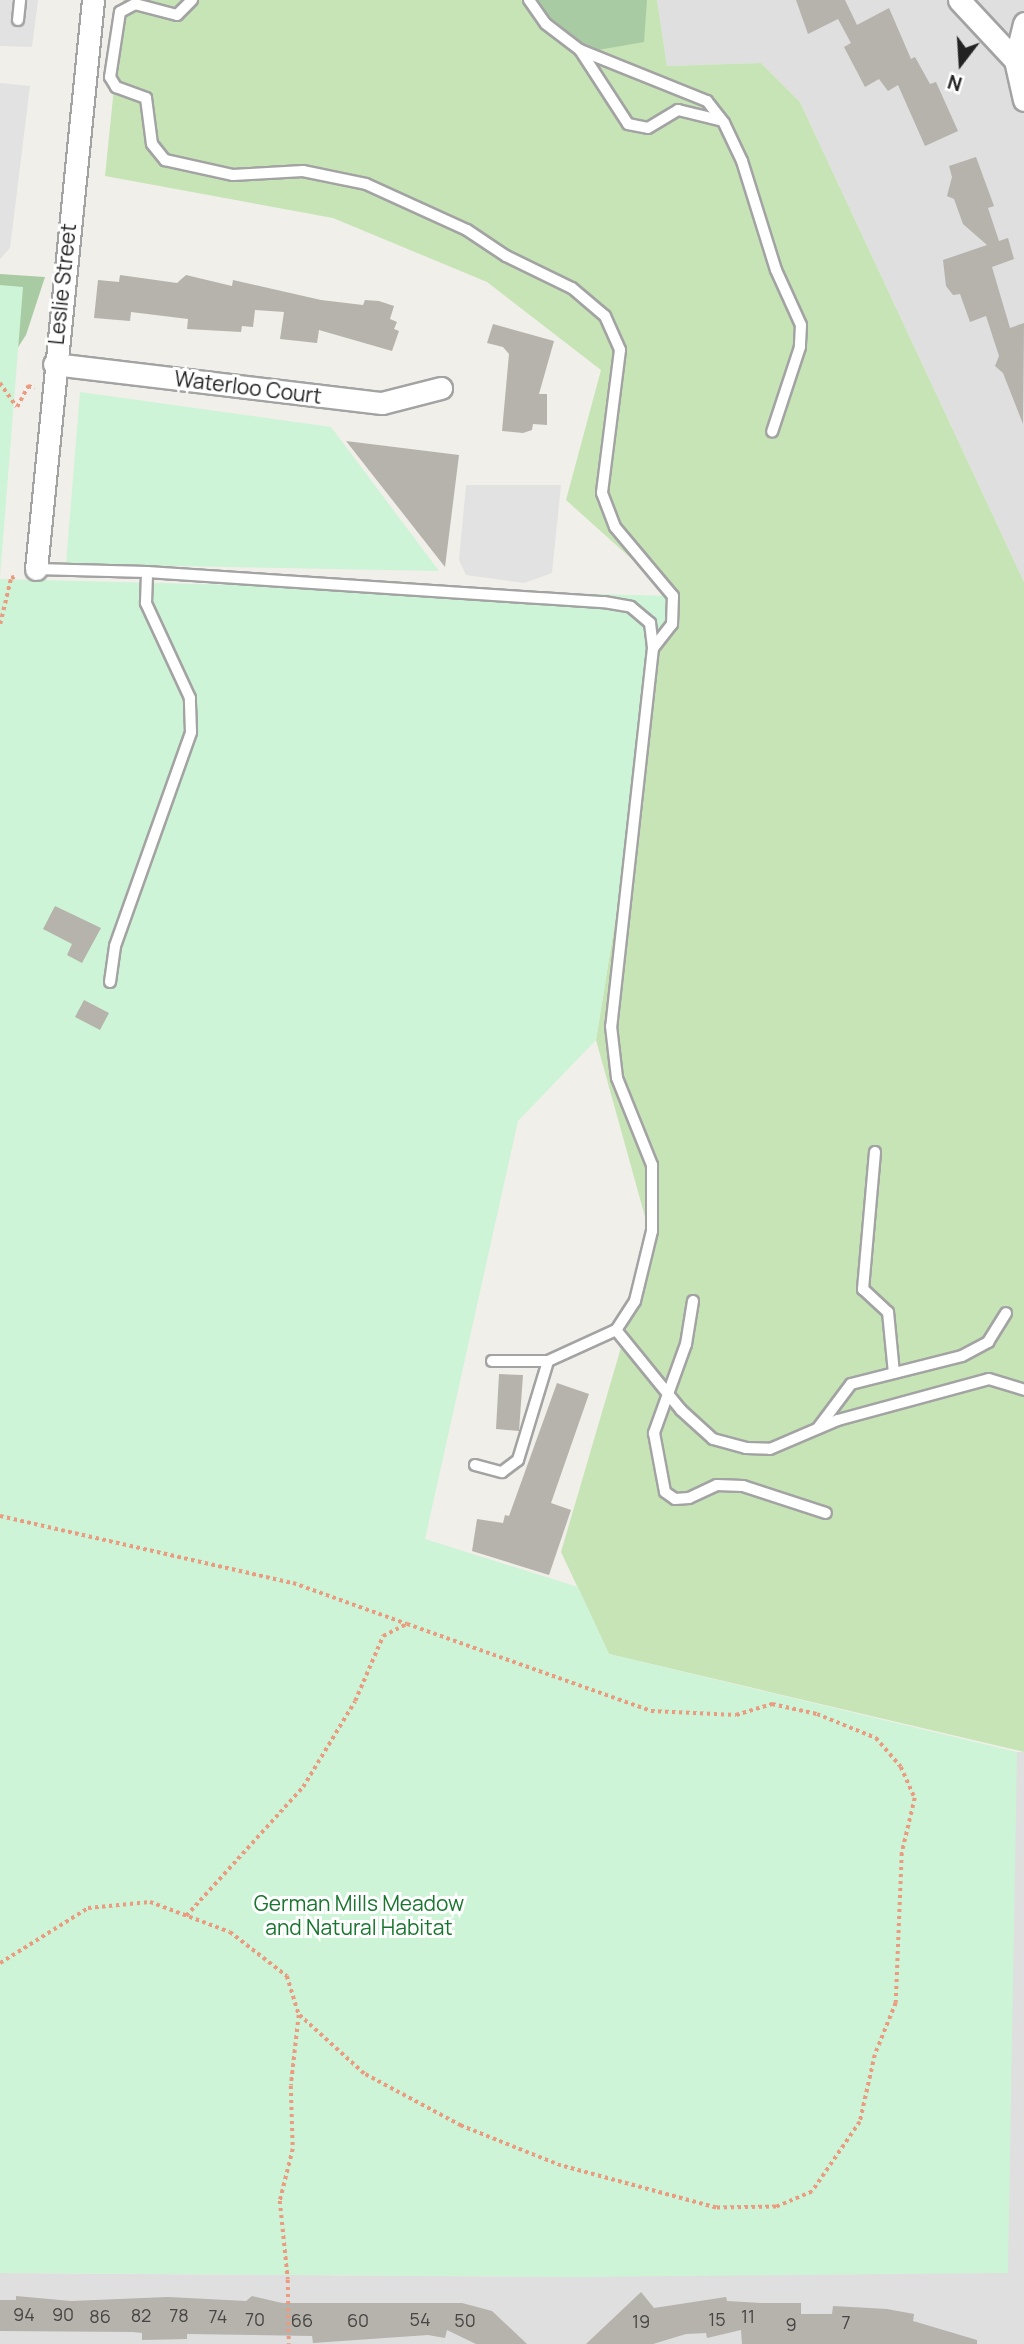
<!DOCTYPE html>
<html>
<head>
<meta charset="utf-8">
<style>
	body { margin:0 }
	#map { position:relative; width:1024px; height:2344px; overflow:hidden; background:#f1efe9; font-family:Manrope,sans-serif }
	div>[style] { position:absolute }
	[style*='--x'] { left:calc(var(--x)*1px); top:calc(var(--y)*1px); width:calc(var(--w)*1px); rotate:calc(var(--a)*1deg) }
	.residential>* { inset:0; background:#dfdfdf }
	.grass>* { inset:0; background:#c6e4b6 }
	.forest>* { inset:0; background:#a9cba3 }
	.park>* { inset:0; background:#cdf4d6 }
	.parking>* { inset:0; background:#e2e2e2 }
	.building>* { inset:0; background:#b6b2ac }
	.path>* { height:3.5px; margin-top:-1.75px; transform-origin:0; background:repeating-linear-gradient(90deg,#eb9b80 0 3.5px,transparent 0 7px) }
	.roads { filter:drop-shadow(2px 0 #a3a3a3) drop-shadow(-2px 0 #a3a3a3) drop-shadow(0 2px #a3a3a3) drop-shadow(0 -2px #a3a3a3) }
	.lane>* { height:10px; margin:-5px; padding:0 5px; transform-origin:5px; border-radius:5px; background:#fff }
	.street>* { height:21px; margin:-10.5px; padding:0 10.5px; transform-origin:10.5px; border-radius:10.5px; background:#fff }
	span { translate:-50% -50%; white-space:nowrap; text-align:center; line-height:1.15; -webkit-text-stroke:6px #fff; paint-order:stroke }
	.number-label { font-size:18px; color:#474644 }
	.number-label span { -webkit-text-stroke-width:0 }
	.street-label { font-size:21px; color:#222 }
	.park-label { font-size:21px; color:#19762f }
	.north { position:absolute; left:926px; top:28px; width:70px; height:70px; -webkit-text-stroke:5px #fff; paint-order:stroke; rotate:197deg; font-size:19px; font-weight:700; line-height:28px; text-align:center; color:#222 }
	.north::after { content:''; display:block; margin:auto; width:24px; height:32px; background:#222; clip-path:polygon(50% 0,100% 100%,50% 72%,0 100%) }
</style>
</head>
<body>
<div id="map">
	<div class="residential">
		<i style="clip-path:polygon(657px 0,1024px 0,1024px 582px,800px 102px,761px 63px,667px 66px)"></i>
		<i style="clip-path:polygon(1017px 1752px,1024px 1752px,1024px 2344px,0 2344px,0 2273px,581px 2277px)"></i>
	</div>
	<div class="grass">
		<i style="clip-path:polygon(123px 0,657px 0,667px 66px,761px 63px,800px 102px,1024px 582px,1024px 1752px,609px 1654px,561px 1552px,652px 1242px,596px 1040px,660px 641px,673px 596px,566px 500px,601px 370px,487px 282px,333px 218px,105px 176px)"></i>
	</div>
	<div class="forest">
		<i style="clip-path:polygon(522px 0,647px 0,644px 42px,598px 50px,549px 32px)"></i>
		<i style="clip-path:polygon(0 274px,45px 277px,26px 335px,0 375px)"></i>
	</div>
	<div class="park">
		<i style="clip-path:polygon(0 285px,23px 287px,0 577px)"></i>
		<i style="clip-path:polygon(80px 392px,331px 427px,439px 571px,66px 564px)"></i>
		<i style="clip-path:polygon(0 579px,673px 596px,660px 641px,596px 1040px,518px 1121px,425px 1539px,578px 1587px,609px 1654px,1017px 1752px,1008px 2273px,581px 2277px,0 2273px)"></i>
	</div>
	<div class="parking">
		<i style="clip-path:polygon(0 0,38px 0,32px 47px,0 46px)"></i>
		<i style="clip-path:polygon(0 83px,30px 86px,10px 248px,0 259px)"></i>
		<i style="clip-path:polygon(466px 485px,561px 485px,552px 573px,524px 583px,466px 575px,459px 560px)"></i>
	</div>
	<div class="building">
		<i style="clip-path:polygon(796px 0,845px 0,857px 25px,889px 8px,911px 59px,915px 57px,930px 84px,936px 82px,958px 131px,925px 146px,898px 85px,888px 91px,879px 79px,865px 87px,844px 47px,851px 43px,838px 19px,808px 34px)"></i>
		<i style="clip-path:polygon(976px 157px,994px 206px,988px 208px,999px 241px,1008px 238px,1014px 259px,992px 267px,1010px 328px,1024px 323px,1023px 424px,1003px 373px,995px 366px,999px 356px,986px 316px,970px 322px,960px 294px,953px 295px,946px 286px,943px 260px,987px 245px,963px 224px,954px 199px,947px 196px,952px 177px,949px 166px)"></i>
		<i style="clip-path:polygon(120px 275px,177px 283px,186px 275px,232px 286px,233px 280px,321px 300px,363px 305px,365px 300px,379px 301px,394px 306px,390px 319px,397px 322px,394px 329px,399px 331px,392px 351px,319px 330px,317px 343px,280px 339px,284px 312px,255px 310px,253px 327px,242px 326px,241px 332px,187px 329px,188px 319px,131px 312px,130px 321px,94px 318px,98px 280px,119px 282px)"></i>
		<i style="clip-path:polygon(493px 324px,554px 341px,539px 394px,547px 394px,547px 425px,533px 424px,532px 430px,523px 433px,502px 431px,509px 354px,503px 347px,487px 343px)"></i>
		<i style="clip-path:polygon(346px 441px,459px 455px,445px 567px)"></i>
		<i style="clip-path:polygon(55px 906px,101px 928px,82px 963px,67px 955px,72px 944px,43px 929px)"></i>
		<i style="clip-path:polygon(84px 1000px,109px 1013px,100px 1030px,75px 1017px)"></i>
		<i style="clip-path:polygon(499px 1374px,523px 1375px,519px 1431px,496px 1429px)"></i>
		<i style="clip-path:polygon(557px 1383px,589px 1394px,551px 1503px,571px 1510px,549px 1575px,472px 1551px,477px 1519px,503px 1523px,505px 1515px,509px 1516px)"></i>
		<i style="clip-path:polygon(641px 2292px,654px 2308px,726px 2297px,727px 2301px,761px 2303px,801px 2303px,801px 2314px,832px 2314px,833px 2306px,887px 2309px,914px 2314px,913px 2321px,977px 2340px,977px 2344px,742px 2344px,741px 2330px,707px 2338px,706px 2333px,686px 2334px,653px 2344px,586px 2344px)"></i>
		<i style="clip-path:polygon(16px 2296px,71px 2301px,168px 2297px,246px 2301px,252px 2296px,282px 2303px,462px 2303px,492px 2311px,527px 2344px,476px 2344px,447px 2330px,445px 2338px,428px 2335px,313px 2343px,312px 2336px,187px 2334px,187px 2339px,142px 2340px,142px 2333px,133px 2332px,0 2331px,0 2300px,16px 2300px)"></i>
	</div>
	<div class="path">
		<i style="--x:0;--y:383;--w:29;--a:55"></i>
		<i style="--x:17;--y:407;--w:24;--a:-62"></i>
		<i style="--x:28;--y:386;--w:7;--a:16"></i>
		<i style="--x:0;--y:624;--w:47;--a:-76.6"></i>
		<i style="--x:11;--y:578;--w:6;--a:-18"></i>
		<i style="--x:0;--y:1516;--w:301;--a:12.9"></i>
		<i style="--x:293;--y:1583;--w:121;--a:19.8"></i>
		<i style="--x:186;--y:1916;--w:174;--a:-47.8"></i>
		<i style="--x:303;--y:1787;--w:100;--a:-58.8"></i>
		<i style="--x:355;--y:1701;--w:71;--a:-66.7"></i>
		<i style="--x:383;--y:1636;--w:27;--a:-27"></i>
		<i style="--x:407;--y:1624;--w:259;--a:19.6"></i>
		<i style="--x:651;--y:1711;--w:85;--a:2.7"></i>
		<i style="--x:736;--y:1715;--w:38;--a:-17"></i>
		<i style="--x:772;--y:1704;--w:46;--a:12.5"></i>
		<i style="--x:817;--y:1714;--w:64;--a:22.1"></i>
		<i style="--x:876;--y:1738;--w:38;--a:49"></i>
		<i style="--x:901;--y:1767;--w:34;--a:66"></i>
		<i style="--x:915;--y:1798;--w:57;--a:103.3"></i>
		<i style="--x:902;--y:1853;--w:150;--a:92.3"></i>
		<i style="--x:896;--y:2003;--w:56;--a:112"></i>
		<i style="--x:875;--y:2055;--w:69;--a:102.6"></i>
		<i style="--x:860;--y:2122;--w:85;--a:124.4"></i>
		<i style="--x:812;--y:2192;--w:39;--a:157"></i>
		<i style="--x:776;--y:2207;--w:60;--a:179"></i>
		<i style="--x:716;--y:2208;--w:161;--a:-164.8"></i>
		<i style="--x:561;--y:2166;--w:108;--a:-158.2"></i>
		<i style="--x:461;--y:2126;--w:110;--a:-151.8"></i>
		<i style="--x:364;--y:2074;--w:88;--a:-137.8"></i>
		<i style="--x:0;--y:1963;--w:104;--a:-32"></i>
		<i style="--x:88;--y:1908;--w:62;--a:-5.5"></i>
		<i style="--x:150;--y:1902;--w:85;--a:20.6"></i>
		<i style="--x:230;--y:1932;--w:72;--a:37.7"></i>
		<i style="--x:287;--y:1976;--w:41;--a:72.9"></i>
		<i style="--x:299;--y:2015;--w:71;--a:96.4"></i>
		<i style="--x:291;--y:2086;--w:63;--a:88.2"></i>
		<i style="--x:293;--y:2149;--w:54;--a:104"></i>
		<i style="--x:280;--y:2201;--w:79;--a:84.2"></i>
		<i style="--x:288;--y:2280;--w:64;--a:89.1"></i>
	</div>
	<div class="roads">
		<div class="lane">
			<i style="--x:192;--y:0;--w:21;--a:135"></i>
			<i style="--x:177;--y:15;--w:43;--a:-165.3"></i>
			<i style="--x:135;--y:4;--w:17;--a:152"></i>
			<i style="--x:120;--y:12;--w:66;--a:98.7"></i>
			<i style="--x:110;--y:77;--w:12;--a:59"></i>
			<i style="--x:116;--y:87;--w:32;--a:20"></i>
			<i style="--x:146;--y:98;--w:46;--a:82.6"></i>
			<i style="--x:152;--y:144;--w:21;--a:51"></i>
			<i style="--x:165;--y:160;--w:70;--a:12.4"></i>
			<i style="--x:233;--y:175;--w:70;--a:-3.3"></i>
			<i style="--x:303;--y:171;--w:64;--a:11.7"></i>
			<i style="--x:366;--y:184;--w:111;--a:24.5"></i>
			<i style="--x:467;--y:230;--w:47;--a:33.7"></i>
			<i style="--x:506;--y:256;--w:73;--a:25.9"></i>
			<i style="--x:572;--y:288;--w:43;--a:40.3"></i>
			<i style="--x:605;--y:316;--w:37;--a:66"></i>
			<i style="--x:620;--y:350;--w:144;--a:97.2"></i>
			<i style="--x:602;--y:493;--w:36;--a:69"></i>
			<i style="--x:615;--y:527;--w:90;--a:50"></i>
			<i style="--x:673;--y:596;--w:28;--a:92"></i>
			<i style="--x:672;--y:624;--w:31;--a:128"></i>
			<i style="--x:529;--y:0;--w:29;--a:55"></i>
			<i style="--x:546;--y:24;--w:43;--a:37.4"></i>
			<i style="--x:580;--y:50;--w:88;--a:57"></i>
			<i style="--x:628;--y:124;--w:20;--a:11"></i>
			<i style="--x:648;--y:128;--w:35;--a:-31"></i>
			<i style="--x:678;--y:110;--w:42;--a:13.7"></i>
			<i style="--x:18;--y:20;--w:20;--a:-84"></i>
			<i style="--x:580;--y:50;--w:137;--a:21.9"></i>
			<i style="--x:707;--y:101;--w:28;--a:52"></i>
			<i style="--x:724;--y:123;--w:42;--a:64.7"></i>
			<i style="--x:742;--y:161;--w:114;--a:72.7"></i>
			<i style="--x:776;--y:270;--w:60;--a:65.6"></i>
			<i style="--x:801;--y:325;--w:22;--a:93"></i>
			<i style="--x:800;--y:347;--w:89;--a:108.2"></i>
			<i style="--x:36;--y:569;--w:111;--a:1.5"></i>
			<i style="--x:147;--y:572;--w:458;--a:3.8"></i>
			<i style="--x:604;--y:602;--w:27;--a:10"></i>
			<i style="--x:631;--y:607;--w:25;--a:40"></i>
			<i style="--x:650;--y:623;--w:25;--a:83"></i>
			<i style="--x:653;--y:648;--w:380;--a:96.3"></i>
			<i style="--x:611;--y:1026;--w:52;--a:83.4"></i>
			<i style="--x:617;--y:1078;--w:94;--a:68.1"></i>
			<i style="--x:652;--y:1165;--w:66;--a:90"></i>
			<i style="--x:652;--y:1231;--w:72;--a:103.7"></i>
			<i style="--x:635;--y:1301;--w:35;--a:123"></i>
			<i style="--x:616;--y:1330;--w:103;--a:50.9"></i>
			<i style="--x:681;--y:1410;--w:43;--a:42.2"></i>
			<i style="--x:713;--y:1439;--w:34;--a:15"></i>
			<i style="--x:746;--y:1448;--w:24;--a:2"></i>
			<i style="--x:770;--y:1449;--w:74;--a:-23.1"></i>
			<i style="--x:838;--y:1420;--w:156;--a:-15.2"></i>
			<i style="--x:989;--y:1379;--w:37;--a:17"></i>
			<i style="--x:110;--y:982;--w:36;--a:-82"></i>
			<i style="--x:115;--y:946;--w:227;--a:-70.4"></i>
			<i style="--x:191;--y:732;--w:34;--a:-92"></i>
			<i style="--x:190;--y:698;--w:105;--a:-114.9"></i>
			<i style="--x:146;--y:603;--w:31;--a:-88"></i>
			<i style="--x:875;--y:1152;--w:138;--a:95"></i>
			<i style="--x:863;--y:1289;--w:34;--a:43"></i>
			<i style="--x:888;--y:1312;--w:61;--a:84.4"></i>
			<i style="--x:693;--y:1301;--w:44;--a:99.2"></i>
			<i style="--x:686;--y:1344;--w:95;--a:109.8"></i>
			<i style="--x:654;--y:1433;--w:60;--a:79.4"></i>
			<i style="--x:665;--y:1492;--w:12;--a:35"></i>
			<i style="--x:675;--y:1499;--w:14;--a:-4"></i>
			<i style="--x:689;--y:1498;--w:31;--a:-25"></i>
			<i style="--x:717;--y:1485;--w:26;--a:2"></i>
			<i style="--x:743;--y:1486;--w:87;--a:18"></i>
			<i style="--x:492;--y:1361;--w:56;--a:0"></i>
			<i style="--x:818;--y:1428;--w:55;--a:-53.1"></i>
			<i style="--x:851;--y:1384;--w:114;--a:-14.2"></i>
			<i style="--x:962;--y:1356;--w:30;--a:-28"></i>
			<i style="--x:988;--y:1342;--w:34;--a:-58"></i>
			<i style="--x:475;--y:1465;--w:28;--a:15"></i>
			<i style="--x:502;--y:1472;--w:20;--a:-37"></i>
			<i style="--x:518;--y:1460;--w:103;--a:-73.1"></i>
			<i style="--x:548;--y:1361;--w:75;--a:-24.5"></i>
		</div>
		<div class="street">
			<i style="--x:959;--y:0;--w:82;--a:47"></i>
			<i style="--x:1015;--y:60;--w:41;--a:77.3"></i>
			<i style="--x:1015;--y:60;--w:38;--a:-76"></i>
			<i style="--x:54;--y:364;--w:330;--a:6.8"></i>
			<i style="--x:382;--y:403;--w:61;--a:-14.3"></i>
			<i style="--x:36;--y:569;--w:572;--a:-84.28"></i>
		</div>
	</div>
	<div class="number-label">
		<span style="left:24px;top:2314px">94</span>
		<span style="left:63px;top:2314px">90</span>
		<span style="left:141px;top:2315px">82</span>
		<span style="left:179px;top:2315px">78</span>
		<span style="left:100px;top:2316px">86</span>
		<span style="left:218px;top:2316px">74</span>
		<span style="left:748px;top:2316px">11</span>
		<span style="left:255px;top:2319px">70</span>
		<span style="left:420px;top:2319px">54</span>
		<span style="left:717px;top:2319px">15</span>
		<span style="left:302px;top:2320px">66</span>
		<span style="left:358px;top:2320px">60</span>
		<span style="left:465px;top:2320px">50</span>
		<span style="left:641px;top:2321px">19</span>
		<span style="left:846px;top:2322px">7</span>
		<span style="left:791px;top:2324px">9</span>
	</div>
	<div class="street-label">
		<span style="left:62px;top:284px;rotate:-84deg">Leslie Street</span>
		<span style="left:248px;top:387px;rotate:7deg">Waterloo Court</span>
	</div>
	<div class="park-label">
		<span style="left:359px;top:1915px">German Mills Meadow<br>and Natural Habitat</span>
	</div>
	<div class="north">N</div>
</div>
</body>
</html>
